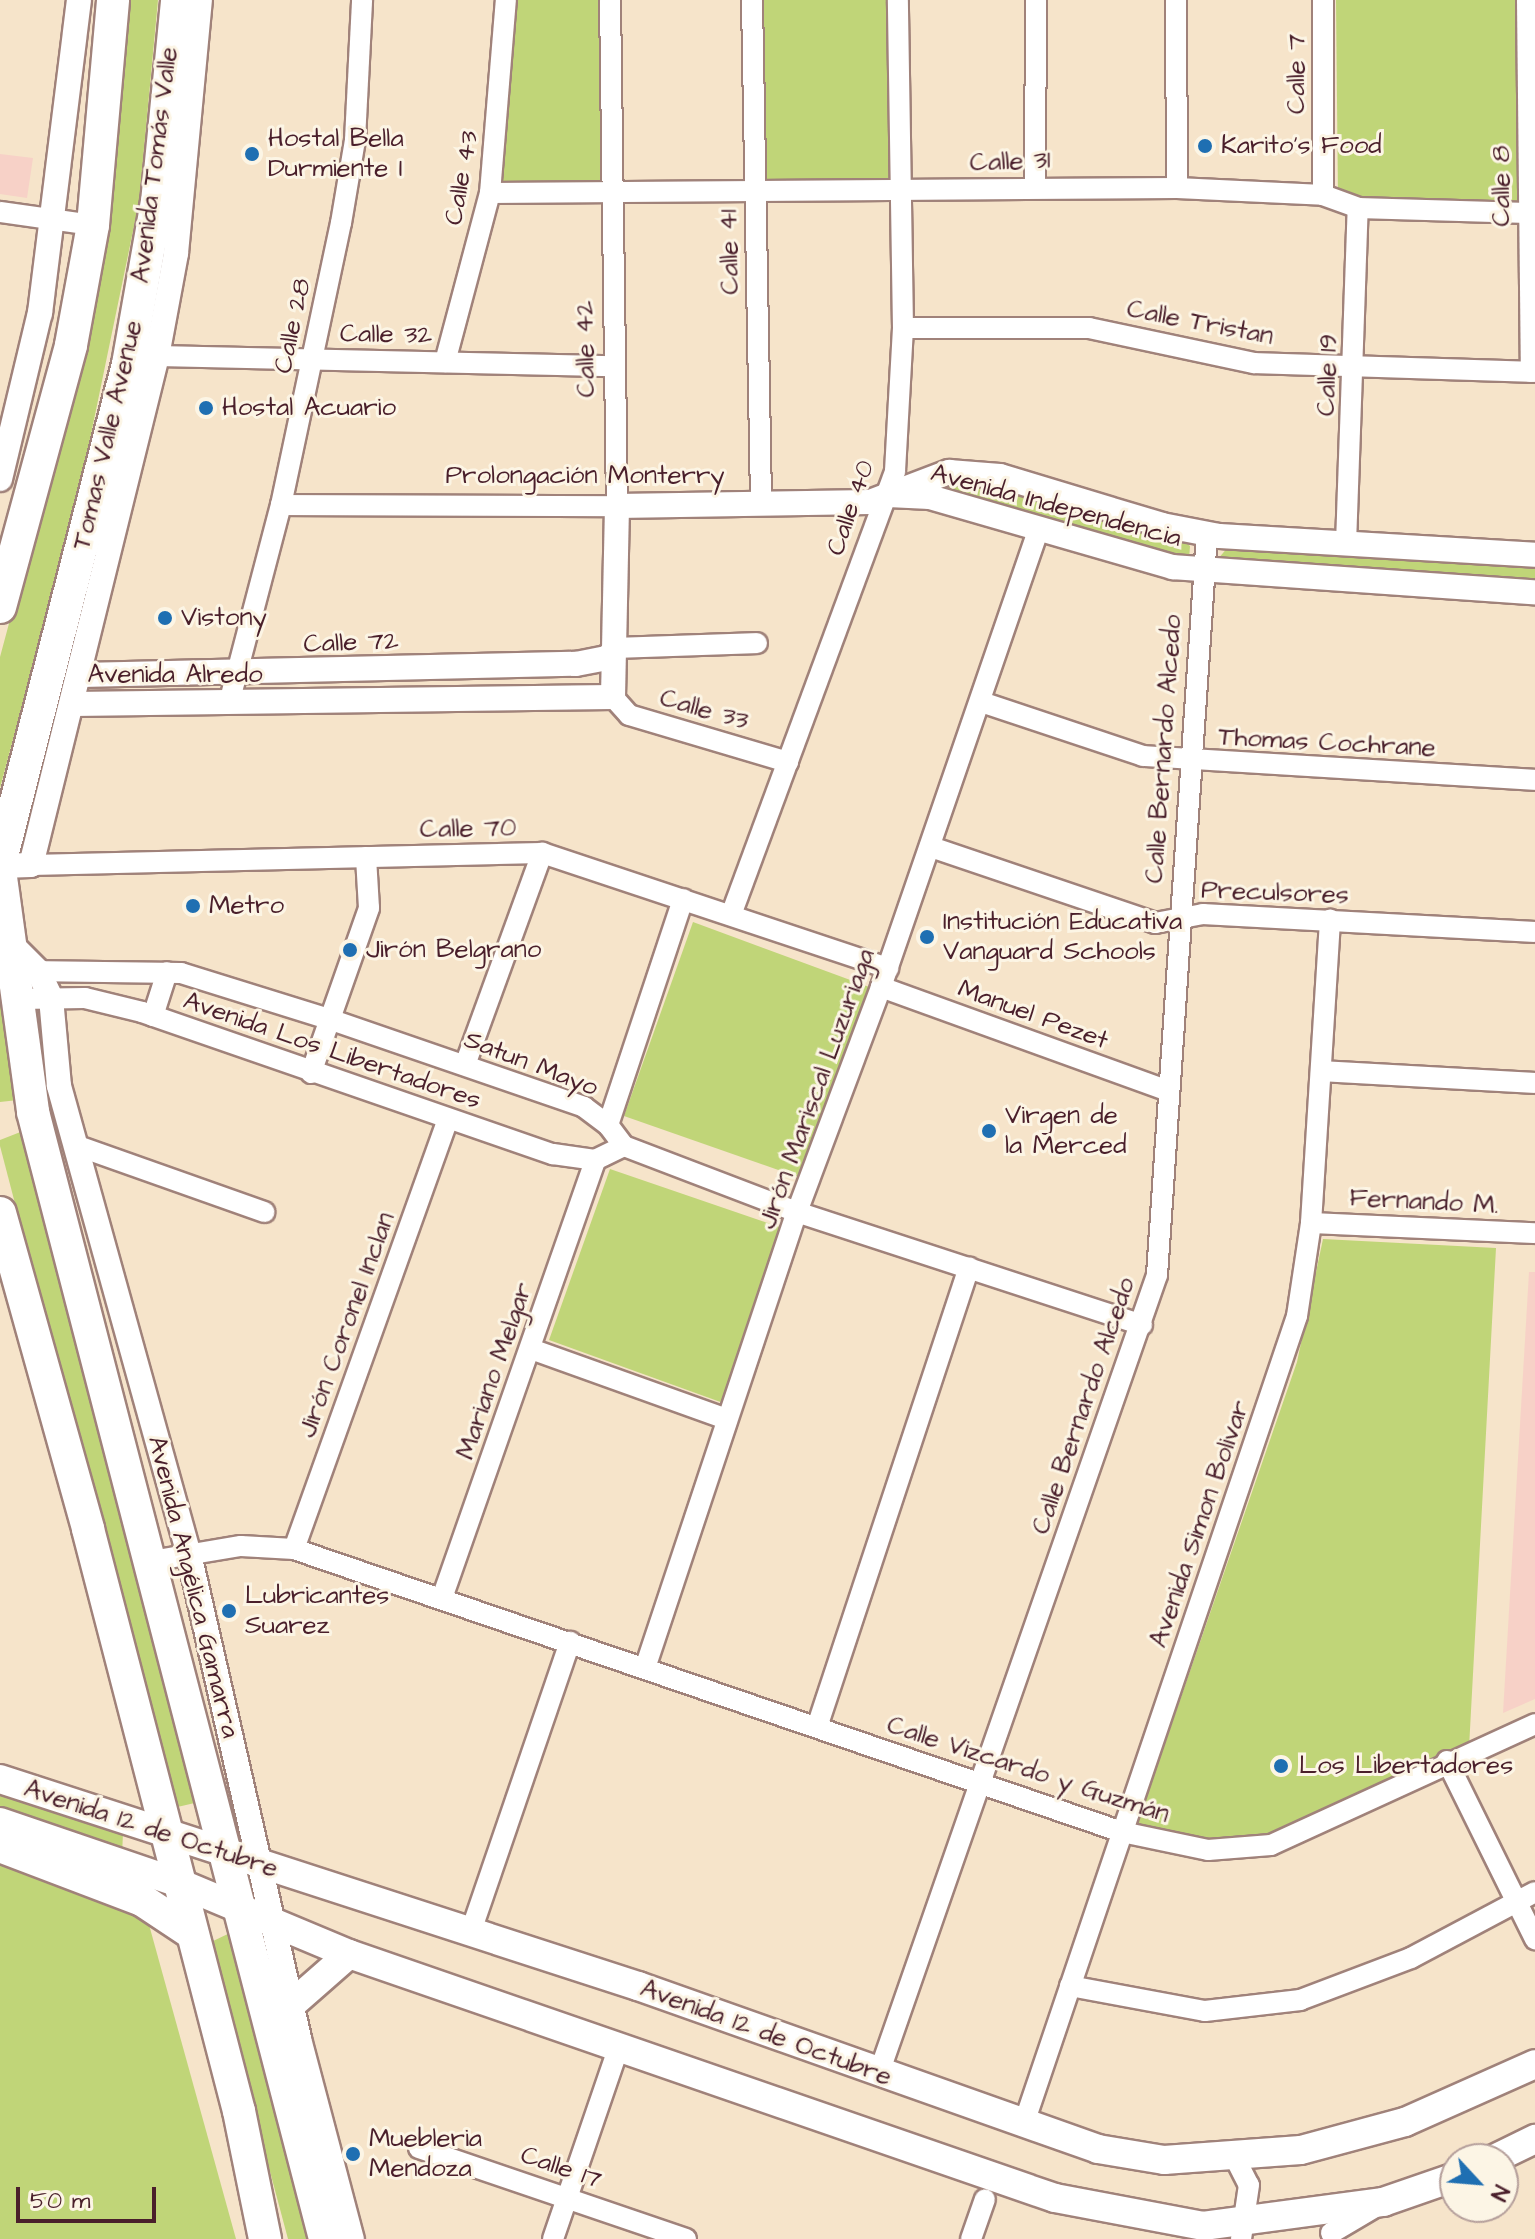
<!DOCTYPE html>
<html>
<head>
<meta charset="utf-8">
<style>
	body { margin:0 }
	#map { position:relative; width:1535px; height:2239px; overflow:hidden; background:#f6e4ca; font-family:"Architects Daughter",sans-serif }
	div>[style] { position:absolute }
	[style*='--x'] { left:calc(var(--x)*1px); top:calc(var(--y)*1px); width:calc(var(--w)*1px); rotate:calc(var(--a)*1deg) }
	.built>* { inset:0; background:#f7d1c7 }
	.green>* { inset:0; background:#c0d578 }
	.roads { filter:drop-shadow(2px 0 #a0827a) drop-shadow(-2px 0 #a0827a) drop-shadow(0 2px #a0827a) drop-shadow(0 -2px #a0827a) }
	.minor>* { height:20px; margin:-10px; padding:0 10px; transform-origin:10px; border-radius:10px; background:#fff }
	.tertiary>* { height:24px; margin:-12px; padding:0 12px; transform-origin:12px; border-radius:12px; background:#fff }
	.secondary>* { height:28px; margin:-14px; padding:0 14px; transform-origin:14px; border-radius:14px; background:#fff }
	.primary>* { height:32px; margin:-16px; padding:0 16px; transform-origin:16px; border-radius:16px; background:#fff }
	.dots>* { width:22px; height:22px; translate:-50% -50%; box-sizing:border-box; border:4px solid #fcf5e5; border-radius:50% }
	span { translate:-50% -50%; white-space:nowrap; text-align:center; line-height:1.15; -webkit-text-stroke:6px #fcf5e5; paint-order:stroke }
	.street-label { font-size:26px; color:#4a1f2b }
	.poi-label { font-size:26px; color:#4a1f2b }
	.left { translate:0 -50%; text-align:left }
	.north { position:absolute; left:1439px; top:2143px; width:80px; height:80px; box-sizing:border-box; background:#fcf5e5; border:2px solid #b59f9b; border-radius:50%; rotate:116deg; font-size:22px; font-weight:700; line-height:32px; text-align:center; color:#4a1f2b }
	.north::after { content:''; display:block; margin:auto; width:28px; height:36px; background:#1f6fb2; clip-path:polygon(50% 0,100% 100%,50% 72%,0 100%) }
	.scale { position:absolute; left:16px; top:2187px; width:140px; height:36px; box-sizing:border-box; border:4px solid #4a1f2b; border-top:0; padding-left:10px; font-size:24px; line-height:28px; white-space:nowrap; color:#4a1f2b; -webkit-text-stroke:6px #fcf5e5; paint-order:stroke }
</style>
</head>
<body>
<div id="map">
	<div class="built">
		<i style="clip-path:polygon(0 154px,33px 158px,27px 198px,0 194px)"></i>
		<i style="clip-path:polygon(1529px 1272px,1535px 1272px,1535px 1699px,1503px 1713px)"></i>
	</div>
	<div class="green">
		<i style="clip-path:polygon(128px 0,158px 0,139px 202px,78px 497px,0 788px,0 657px,65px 415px)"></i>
		<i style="clip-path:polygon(512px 0,605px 0,607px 185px,506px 185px,500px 179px)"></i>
		<i style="clip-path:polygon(757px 0,894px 0,894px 182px,763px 183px)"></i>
		<i style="clip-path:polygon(1336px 0,1517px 0,1518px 208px,1338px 200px)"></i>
		<i style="clip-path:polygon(974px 480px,1183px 540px,1190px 546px,1189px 559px,1174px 561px,936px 486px)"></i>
		<i style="clip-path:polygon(1228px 547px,1535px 564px,1535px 582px,1218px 559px)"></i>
		<i style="clip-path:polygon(0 913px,18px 1100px,0 1102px)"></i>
		<i style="clip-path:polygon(693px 922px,872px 988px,804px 1179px,624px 1116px)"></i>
		<i style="clip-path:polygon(23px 1131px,199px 1802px,173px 1808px,0 1146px,0 1140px)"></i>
		<i style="clip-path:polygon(610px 1169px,788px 1230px,726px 1404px,549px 1340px)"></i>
		<i style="clip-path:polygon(1323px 1239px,1496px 1248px,1469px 1748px,1258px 1843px,1194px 1848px,1134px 1833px,1297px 1362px)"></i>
		<i style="clip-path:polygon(0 1791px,123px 1833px,122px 1855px,0 1813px)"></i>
		<i style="clip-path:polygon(0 1856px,143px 1903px,236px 2239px,0 2239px)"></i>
		<i style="clip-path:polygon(234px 1931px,314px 2239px,288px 2239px,209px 1943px)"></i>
	</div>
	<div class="roads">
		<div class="minor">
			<i style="--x:752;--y:0;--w:503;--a:88.97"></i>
			<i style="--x:1176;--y:0;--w:188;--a:89.7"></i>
			<i style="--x:1323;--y:0;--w:195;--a:90"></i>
			<i style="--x:1527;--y:0;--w:372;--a:89.4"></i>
			<i style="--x:1035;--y:186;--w:186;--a:-89.7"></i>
			<i style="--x:490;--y:193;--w:687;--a:-0.42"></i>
			<i style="--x:1177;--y:188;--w:146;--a:2.7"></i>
			<i style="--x:1323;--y:195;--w:37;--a:20"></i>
			<i style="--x:1358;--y:208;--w:170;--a:1.7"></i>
			<i style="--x:0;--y:212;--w:94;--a:8"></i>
			<i style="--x:903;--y:328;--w:186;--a:0"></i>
			<i style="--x:1089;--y:328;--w:169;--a:12"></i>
			<i style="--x:1254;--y:363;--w:281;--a:1.8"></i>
			<i style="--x:157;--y:356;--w:457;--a:1.3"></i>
			<i style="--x:445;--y:362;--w:175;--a:-75.1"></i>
			<i style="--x:490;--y:193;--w:194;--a:-85.3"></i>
			<i style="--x:281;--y:505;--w:336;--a:0.2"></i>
			<i style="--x:617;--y:506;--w:506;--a:-90.79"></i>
			<i style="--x:1346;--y:544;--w:336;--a:-88"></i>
			<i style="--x:617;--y:648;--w:140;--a:-2"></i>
			<i style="--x:613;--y:697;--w:24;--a:48"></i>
			<i style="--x:629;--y:715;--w:166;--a:16.5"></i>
			<i style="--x:981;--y:702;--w:171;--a:18.4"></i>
			<i style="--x:1143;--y:756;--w:393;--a:3.5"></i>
			<i style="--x:229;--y:703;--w:205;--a:-75.3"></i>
			<i style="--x:281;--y:505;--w:288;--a:-78"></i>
			<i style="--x:341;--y:223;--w:84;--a:-80.4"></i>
			<i style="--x:355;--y:140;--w:140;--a:-87.1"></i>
			<i style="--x:931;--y:847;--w:237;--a:18.7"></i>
			<i style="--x:1155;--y:923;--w:49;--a:-10.6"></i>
			<i style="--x:1203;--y:914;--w:332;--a:3.1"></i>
			<i style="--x:31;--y:865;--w:511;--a:-1.35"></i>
			<i style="--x:542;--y:853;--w:365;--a:18.4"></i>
			<i style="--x:731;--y:915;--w:473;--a:-69.7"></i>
			<i style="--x:895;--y:471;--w:143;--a:-86.8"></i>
			<i style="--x:903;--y:328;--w:328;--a:-90.9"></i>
			<i style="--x:27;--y:971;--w:154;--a:0.7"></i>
			<i style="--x:181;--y:973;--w:155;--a:17.3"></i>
			<i style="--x:329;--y:1019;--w:270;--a:19"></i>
			<i style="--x:584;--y:1107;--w:30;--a:37"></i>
			<i style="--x:608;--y:1125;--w:26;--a:53"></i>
			<i style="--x:624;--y:1146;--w:185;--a:20.9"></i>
			<i style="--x:797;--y:1212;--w:363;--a:18.1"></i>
			<i style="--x:881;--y:987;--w:305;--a:19.9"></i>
			<i style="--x:19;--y:999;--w:66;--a:-0.9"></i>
			<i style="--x:85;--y:998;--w:59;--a:13.8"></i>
			<i style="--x:142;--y:1012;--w:435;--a:19.1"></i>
			<i style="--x:553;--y:1154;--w:42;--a:8.1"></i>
			<i style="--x:595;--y:1160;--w:32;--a:-26"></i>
			<i style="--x:153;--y:1016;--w:46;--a:-72.3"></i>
			<i style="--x:465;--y:1065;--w:226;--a:-70"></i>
			<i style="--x:1321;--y:1071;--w:214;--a:3.2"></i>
			<i style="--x:311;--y:1073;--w:175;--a:-70.6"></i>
			<i style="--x:369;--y:908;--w:51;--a:-93.4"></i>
			<i style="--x:608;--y:1125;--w:238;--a:-71.6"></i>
			<i style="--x:75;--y:1145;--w:201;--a:19.5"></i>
			<i style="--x:1311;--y:1223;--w:224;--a:2.6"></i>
			<i style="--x:531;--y:1349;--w:208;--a:19.7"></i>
			<i style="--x:294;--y:1549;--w:457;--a:-70.3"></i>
			<i style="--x:151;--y:1561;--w:91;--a:-9.5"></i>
			<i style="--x:241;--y:1546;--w:53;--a:3.2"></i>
			<i style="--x:294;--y:1549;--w:875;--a:18.87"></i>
			<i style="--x:1122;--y:1832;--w:88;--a:11.8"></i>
			<i style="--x:1208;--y:1850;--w:63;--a:-4.5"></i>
			<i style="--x:1271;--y:1845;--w:290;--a:-24.6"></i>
			<i style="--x:442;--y:1598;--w:464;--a:-70.7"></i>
			<i style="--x:645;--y:1668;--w:481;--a:-71.6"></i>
			<i style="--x:797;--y:1212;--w:240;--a:-69.5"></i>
			<i style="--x:881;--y:987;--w:484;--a:-71"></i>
			<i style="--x:817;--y:1727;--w:484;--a:-71.7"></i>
			<i style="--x:1447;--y:1761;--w:199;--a:63.7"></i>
			<i style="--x:470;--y:1934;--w:309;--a:-71.1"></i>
			<i style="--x:1070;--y:1986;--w:137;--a:10.5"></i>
			<i style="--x:1205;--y:2011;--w:96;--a:-6.6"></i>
			<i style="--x:1300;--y:2000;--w:119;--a:-20.7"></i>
			<i style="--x:1411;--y:1958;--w:140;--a:-28"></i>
			<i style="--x:879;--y:2073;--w:845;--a:-70.79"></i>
			<i style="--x:1157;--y:1275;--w:743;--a:-86.14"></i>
			<i style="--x:1023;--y:2126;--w:855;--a:-71.31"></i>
			<i style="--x:1297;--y:1316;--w:94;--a:-81.4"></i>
			<i style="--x:1311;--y:1223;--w:304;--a:-86.4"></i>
			<i style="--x:419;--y:2148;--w:282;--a:18.8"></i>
			<i style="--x:1235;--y:2158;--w:30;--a:63"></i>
			<i style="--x:1249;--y:2185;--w:55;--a:98.4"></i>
			<i style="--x:1331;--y:2233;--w:53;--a:-30.4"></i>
			<i style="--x:553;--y:2239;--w:204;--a:-71.1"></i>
			<i style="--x:971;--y:2239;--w:42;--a:-70.7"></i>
		</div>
		<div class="tertiary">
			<i style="--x:0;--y:479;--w:171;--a:-76.5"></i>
			<i style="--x:40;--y:313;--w:315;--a:-82.9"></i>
			<i style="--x:888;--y:495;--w:42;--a:2.7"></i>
			<i style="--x:930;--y:497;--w:253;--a:16.1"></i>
			<i style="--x:1173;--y:567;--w:363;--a:4"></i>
			<i style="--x:81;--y:675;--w:495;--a:-1.3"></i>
			<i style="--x:576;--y:664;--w:32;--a:-11"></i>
			<i style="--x:607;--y:658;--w:14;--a:-45"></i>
			<i style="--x:73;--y:704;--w:540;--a:-0.74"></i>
			<i style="--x:613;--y:697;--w:191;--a:-88.8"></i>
			<i style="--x:617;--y:506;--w:253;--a:-0.9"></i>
			<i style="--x:870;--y:502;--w:85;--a:-20.8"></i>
			<i style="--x:949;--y:472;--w:51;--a:4.5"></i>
			<i style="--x:1000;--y:476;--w:169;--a:16.8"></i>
			<i style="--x:1162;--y:525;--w:58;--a:10.9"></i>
			<i style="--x:1219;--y:536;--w:317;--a:3.4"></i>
			<i style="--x:0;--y:866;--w:31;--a:-2"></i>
			<i style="--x:31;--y:865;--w:524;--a:-76.1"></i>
			<i style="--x:157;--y:356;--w:105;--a:-79.5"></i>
			<i style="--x:176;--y:253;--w:254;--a:-84.6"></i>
			<i style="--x:14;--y:947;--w:34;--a:45"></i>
			<i style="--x:38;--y:971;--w:30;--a:64"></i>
			<i style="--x:51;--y:998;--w:88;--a:84.8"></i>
			<i style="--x:59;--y:1086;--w:486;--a:74.5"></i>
			<i style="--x:189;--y:1554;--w:497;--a:77.2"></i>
			<i style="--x:299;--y:2039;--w:207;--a:75.2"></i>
		</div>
		<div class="secondary">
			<i style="--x:0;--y:1779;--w:671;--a:17.98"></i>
			<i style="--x:638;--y:1986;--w:488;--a:19.5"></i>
			<i style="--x:1098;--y:2149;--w:67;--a:9.5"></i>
			<i style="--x:1164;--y:2160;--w:137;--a:-4.2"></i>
			<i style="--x:1301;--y:2150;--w:108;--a:-15.1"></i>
			<i style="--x:1405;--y:2122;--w:142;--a:-24"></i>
			<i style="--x:0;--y:1822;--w:189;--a:18.8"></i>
			<i style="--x:179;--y:1883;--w:184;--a:22.7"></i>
			<i style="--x:349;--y:1954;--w:747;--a:19.07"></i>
			<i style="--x:1055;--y:2198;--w:151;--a:10.7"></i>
			<i style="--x:1203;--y:2226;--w:182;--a:-7.6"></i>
			<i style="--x:1383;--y:2202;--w:76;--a:-19.1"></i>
			<i style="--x:291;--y:2005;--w:77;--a:-41.3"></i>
			<i style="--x:1494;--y:2159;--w:46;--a:-26"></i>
		</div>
		<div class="primary">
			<i style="--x:0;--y:607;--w:271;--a:-74.8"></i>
			<i style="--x:71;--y:345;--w:122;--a:-79.6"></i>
			<i style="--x:93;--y:225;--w:226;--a:-84.9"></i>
			<i style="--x:0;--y:864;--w:516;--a:-75.64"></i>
			<i style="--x:128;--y:364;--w:165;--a:-79.9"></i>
			<i style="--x:157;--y:202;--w:203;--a:-84.3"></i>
			<i style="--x:0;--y:870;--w:244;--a:82.2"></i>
			<i style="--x:33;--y:1112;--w:1164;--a:75.47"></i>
			<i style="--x:0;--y:1213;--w:328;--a:74.4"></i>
			<i style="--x:88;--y:1529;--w:601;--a:75.46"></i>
			<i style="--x:239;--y:2111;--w:131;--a:78.5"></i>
			<i style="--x:0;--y:1846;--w:152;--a:20.8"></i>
			<i style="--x:142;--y:1900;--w:60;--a:33.4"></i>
		</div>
	</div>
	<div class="dots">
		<i style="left:1205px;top:146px;background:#1f6fb2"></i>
		<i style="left:252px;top:154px;background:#1f6fb2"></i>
		<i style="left:206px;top:408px;background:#1f6fb2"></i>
		<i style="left:165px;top:618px;background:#1f6fb2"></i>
		<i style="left:193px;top:906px;background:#1f6fb2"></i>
		<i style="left:927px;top:937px;background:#1f6fb2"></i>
		<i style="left:350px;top:950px;background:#1f6fb2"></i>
		<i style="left:989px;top:1131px;background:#1f6fb2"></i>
		<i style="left:229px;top:1611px;background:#1f6fb2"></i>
		<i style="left:1281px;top:1766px;background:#1f6fb2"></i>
		<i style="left:353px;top:2154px;background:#1f6fb2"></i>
	</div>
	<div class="street-label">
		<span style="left:1297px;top:74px;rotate:-90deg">Calle 7</span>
		<span style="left:1010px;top:162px;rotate:-2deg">Calle 31</span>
		<span style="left:155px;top:165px;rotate:-83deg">Avenida Tomás Valle</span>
		<span style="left:462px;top:178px;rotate:-80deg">Calle 43</span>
		<span style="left:1502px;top:186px;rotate:-90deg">Calle 8</span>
		<span style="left:730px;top:252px;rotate:-91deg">Calle 41</span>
		<span style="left:1200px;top:323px;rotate:11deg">Calle Tristan</span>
		<span style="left:293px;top:326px;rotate:-78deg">Calle 28</span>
		<span style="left:386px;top:335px;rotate:1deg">Calle 32</span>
		<span style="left:586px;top:349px;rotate:-91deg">Calle 42</span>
		<span style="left:1328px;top:375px;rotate:-88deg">Calle 19</span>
		<span style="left:108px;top:435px;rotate:-77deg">Tomas Valle Avenue</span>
		<span style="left:585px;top:476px">Prolongación Monterry</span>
		<span style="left:1056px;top:506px;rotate:15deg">Avenida Independencia</span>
		<span style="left:851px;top:508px;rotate:-71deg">Calle 40</span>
		<span style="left:351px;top:643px;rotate:-2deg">Calle 72</span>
		<span style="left:175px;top:675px">Avenida Alredo</span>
		<span style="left:704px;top:710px;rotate:16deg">Calle 33</span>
		<span style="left:1327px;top:743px;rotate:3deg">Thomas Cochrane</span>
		<span style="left:1164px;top:749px;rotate:-86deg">Calle Bernardo Alcedo</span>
		<span style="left:468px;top:829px;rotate:-1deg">Calle 70</span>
		<span style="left:1275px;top:893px;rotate:2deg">Preculsores</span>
		<span style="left:1033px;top:1015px;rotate:20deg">Manuel Pezet</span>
		<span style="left:332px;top:1051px;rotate:19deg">Avenida Los Libertadores</span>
		<span style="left:531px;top:1064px;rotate:21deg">Satun Mayo</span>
		<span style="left:817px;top:1089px;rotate:-70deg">Jirón Mariscal Luzuriaga</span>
		<span style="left:1424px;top:1202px;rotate:3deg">Fernando M.</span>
		<span style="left:347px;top:1325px;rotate:-70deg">Jirón Coronel Inclan</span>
		<span style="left:495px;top:1371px;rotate:-71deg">Mariano Melgar</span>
		<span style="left:1084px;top:1406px;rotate:-71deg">Calle Bernardo Alcedo</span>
		<span style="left:1200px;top:1524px;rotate:-71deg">Avenida Simon Bolivar</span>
		<span style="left:193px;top:1587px;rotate:76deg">Avenida Angélica Gamarra</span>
		<span style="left:1028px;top:1770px;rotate:18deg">Calle Vizcardo y Guzmán</span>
		<span style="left:151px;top:1829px;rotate:18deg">Avenida 12 de Octubre</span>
		<span style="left:766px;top:2033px;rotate:20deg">Avenida 12 de Octubre</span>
		<span style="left:561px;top:2168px;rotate:19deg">Calle 17</span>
	</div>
	<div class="poi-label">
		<span class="left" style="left:268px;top:154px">Hostal Bella<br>Durmiente I</span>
		<span class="left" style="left:1221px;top:146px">Karito's Food</span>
		<span class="left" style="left:222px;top:408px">Hostal Acuario</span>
		<span class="left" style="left:181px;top:618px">Vistony</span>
		<span class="left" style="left:209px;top:906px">Metro</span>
		<span class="left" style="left:943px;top:937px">Institución Educativa<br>Vanguard Schools</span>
		<span class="left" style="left:366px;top:950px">Jirón Belgrano</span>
		<span class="left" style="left:1005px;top:1131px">Virgen de<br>la Merced</span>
		<span class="left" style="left:245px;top:1611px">Lubricantes<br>Suarez</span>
		<span class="left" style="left:1299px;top:1766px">Los Libertadores</span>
		<span class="left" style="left:369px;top:2154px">Muebleria<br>Mendoza</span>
	</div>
	<div class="north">N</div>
	<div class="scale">50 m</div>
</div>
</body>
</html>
